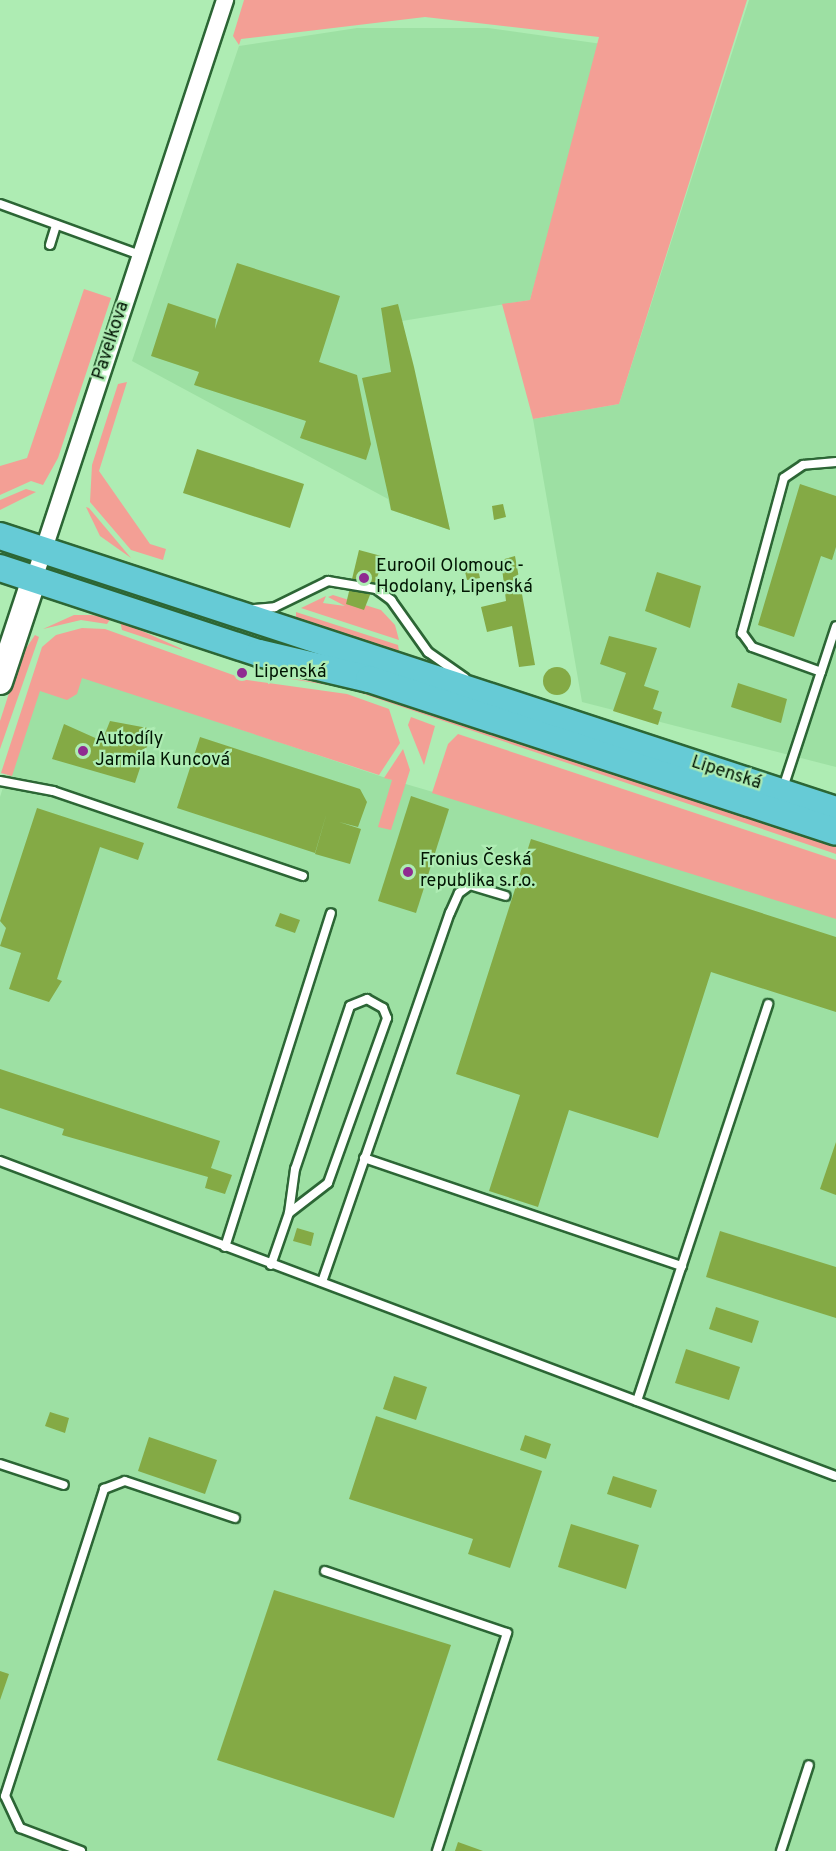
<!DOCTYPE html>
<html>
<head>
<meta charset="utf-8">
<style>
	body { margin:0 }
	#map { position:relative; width:836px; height:1851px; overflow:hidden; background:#aeecb3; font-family:Overpass,sans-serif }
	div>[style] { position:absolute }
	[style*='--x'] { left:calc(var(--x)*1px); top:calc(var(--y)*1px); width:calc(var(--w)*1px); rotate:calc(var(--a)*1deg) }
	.built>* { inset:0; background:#9de0a3 }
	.green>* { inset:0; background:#f39f95 }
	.building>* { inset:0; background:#84aa45 }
	.round { border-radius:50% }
	.roads { filter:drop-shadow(2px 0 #2c6635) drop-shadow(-2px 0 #2c6635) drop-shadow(0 2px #2c6635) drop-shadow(0 -2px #2c6635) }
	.lane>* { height:8px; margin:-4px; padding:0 4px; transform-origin:4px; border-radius:4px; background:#fff }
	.street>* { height:16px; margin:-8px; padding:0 8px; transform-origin:8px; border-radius:8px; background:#fff }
	.secondary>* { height:24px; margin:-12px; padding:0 12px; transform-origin:12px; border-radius:12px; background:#fff }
	.primary>* { height:26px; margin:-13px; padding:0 13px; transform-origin:13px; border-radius:13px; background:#66cbd6 }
	.dots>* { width:16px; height:16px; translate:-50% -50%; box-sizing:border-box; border:3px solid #aeecb3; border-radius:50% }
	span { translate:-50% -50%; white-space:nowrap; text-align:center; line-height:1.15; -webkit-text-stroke:4.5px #aeecb3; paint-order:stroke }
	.street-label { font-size:18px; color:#011503 }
	.poi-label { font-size:18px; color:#011503 }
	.left { translate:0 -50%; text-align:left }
</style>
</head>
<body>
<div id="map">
	<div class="built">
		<i style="clip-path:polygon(749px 0,836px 0,836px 767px,582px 702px,533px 419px,619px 404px)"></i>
		<i style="clip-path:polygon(357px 28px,488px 28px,602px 44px,530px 300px,402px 321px,450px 530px,391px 510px,388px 499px,132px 361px,239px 46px)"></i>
		<i style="clip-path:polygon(42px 663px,392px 780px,836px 910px,836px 1851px,0 1851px,0 797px)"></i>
	</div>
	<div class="green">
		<i style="clip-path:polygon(244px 0,747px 0,619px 404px,533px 419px,502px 304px,530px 300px,599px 37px,425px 17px,241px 39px,239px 45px,233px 36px)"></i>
		<i style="clip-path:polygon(84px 289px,111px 298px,58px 458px,43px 485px,31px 481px,0 495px,0 466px,27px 458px)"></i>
		<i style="clip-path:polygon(127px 382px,99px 471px,150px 544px,166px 549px,163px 560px,131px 550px,90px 502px,92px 465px,118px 384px)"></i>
		<i style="clip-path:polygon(26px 489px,36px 492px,0 510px,0 500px)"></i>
		<i style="clip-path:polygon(86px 507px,89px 508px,131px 558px,100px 536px)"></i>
		<i style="clip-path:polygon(333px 595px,381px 610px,395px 625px,399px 640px,301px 608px,326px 596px,323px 603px,345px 606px,328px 597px)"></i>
		<i style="clip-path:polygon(296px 612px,398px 645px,399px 651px,296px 621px)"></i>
		<i style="clip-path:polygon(74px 615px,91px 615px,111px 618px,107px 624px,81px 620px,43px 629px)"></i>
		<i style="clip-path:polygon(120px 621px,182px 649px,182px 650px,122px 630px)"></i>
		<i style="clip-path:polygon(82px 628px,105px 629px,247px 680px,347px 694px,389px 709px,400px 743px,379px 775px,82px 678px,77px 694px,67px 700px,40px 691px,12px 776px,1px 773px,42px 647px,56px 635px)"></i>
		<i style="clip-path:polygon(35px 635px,39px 637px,0 749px,0 721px,21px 656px)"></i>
		<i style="clip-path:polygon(248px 672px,356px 688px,836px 845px,836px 854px,346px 688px)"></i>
		<i style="clip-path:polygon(411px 717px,435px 726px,424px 765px,408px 725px)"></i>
		<i style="clip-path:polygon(458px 734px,836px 860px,836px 919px,432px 793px,448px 744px)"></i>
		<i style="clip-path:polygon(403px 749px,410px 770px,391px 830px,378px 827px,392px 780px,384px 778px)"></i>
	</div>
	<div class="building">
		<i style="clip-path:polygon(237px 263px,340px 296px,319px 362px,357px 375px,371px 444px,366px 460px,300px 438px,306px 421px,194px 385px,199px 372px,151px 356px,168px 303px,216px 319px,215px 329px)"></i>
		<i style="clip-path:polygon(398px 304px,414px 367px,450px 530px,391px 510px,389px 499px,362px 378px,391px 372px,381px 308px)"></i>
		<i style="clip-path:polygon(197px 449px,304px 484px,290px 528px,183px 493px)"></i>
		<i style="clip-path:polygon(800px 484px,836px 496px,836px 547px,832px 560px,821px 556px,794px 637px,758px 625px)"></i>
		<i style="clip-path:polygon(503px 504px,506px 517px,494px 520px,492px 506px)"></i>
		<i style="clip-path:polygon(359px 550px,385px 557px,364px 610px,346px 604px)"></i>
		<i style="clip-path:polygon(515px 556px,535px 665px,519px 667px,512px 626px,487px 632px,481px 607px,506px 601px,501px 560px)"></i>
		<i style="clip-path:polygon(476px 560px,480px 578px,467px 580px,463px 563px)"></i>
		<i style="clip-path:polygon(657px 572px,701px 586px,690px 628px,645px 611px)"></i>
		<i style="clip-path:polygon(609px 636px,657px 648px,644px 686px,659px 691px,653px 709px,662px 712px,658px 725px,613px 711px,626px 673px,600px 664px)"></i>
		<i class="round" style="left:543px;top:667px;width:28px;height:28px"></i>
		<i style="clip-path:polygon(738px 683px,787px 699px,781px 723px,731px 707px)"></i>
		<i style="clip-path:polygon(110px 721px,153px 729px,135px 783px,52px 759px,64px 724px,102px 741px)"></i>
		<i style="clip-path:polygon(200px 737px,360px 789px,367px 802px,358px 827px,339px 822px,361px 829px,350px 864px,315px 854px,327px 812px,315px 853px,177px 808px)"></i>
		<i style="clip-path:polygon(411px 796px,449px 809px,416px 913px,378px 901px)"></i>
		<i style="clip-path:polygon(37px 808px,144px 843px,138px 860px,100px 847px,57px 979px,62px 981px,49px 1002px,9px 989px,21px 953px,0 946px,6px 928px,0 921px)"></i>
		<i style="clip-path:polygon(531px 839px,836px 937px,836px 1012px,711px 972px,658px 1138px,569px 1110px,538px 1207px,489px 1191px,520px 1095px,456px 1074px)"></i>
		<i style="clip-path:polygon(280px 913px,300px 920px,295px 933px,275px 926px)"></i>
		<i style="clip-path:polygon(0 1069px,220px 1141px,211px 1168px,232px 1175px,225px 1194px,205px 1188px,208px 1177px,62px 1135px,64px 1129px,0 1108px)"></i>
		<i style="clip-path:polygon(836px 1142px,836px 1195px,820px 1189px)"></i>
		<i style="clip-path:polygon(297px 1228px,314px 1233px,311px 1246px,293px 1241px)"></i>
		<i style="clip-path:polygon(720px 1231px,836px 1267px,836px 1318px,706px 1277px)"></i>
		<i style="clip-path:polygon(716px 1307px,759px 1321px,752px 1343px,709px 1329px)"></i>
		<i style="clip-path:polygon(686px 1349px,740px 1367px,729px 1400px,675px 1383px)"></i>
		<i style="clip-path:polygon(394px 1376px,427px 1387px,416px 1420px,383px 1409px)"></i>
		<i style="clip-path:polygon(50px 1412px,69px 1418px,65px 1433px,45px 1426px)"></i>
		<i style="clip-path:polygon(376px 1416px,542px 1471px,510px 1568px,468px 1554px,473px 1539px,349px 1499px)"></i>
		<i style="clip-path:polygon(525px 1435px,551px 1444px,546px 1459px,520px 1450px)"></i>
		<i style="clip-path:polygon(149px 1437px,217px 1460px,205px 1494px,138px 1471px)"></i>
		<i style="clip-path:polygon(613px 1476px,657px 1490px,651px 1508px,607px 1494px)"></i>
		<i style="clip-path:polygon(571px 1524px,639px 1545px,626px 1589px,558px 1567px)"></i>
		<i style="clip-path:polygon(274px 1590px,451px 1645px,394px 1818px,217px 1760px)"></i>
		<i style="clip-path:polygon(0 1671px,9px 1674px,0 1700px)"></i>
		<i style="clip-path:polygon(458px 1842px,483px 1851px,455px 1851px)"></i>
	</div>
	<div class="roads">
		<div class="lane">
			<i style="--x:0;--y:204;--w:149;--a:20"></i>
			<i style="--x:50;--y:245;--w:21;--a:-73"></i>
			<i style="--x:836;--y:462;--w:33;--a:175"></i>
			<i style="--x:803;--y:465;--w:23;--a:146"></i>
			<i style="--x:784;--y:478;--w:161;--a:105.2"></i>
			<i style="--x:742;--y:633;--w:17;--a:54"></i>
			<i style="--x:752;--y:647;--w:73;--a:19.9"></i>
			<i style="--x:821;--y:672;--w:48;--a:-71.9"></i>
			<i style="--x:254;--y:609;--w:21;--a:-5"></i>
			<i style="--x:275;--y:607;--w:59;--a:-26.1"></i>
			<i style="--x:328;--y:581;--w:49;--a:9.5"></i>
			<i style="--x:376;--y:589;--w:19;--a:36"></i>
			<i style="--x:391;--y:600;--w:64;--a:54.6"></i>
			<i style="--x:428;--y:652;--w:45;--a:35.1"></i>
			<i style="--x:0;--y:781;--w:54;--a:10.7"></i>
			<i style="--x:53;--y:791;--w:264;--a:18.8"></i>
			<i style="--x:782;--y:791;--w:125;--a:-71.9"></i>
			<i style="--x:364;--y:1158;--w:336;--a:18.8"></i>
			<i style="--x:0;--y:1161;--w:893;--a:20.65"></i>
			<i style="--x:225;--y:1247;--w:350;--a:-72.4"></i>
			<i style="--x:271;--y:1265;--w:55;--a:-70.9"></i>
			<i style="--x:289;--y:1213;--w:49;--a:-37.6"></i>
			<i style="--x:328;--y:1183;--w:175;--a:-70.3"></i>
			<i style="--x:387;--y:1018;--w:11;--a:-112"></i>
			<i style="--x:383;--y:1008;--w:18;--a:-151"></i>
			<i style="--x:367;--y:999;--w:18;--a:158"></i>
			<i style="--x:350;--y:1006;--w:172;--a:108.6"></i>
			<i style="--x:295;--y:1169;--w:44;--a:97.8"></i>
			<i style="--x:322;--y:1282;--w:391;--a:-70.9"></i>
			<i style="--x:450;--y:913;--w:22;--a:-66"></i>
			<i style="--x:459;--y:893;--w:14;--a:-36"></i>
			<i style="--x:470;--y:885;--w:37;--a:17"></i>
			<i style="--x:637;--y:1401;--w:418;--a:-71.7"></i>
			<i style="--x:0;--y:1464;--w:67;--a:18.2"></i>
			<i style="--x:325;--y:1571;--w:192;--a:18.8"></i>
			<i style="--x:507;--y:1633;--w:229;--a:107.8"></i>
			<i style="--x:81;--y:1851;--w:65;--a:-159.3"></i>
			<i style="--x:20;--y:1828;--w:35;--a:-115"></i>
			<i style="--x:5;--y:1796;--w:323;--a:-72.1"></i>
			<i style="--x:104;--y:1489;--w:22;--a:-21"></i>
			<i style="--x:125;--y:1481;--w:116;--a:18.6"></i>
			<i style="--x:781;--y:1851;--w:90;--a:-72"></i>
		</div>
		<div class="street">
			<i style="--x:34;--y:579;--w:610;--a:-71.74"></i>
		</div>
		<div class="secondary">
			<i style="--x:0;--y:682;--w:108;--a:-71.7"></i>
		</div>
		<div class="primary">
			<i style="--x:0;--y:536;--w:880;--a:18.15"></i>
			<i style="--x:0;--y:568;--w:273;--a:18.2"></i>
			<i style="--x:259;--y:653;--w:113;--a:13.3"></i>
			<i style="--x:369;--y:679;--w:491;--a:18.1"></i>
		</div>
	</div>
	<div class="dots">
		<i style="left:364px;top:578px;background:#8f2b91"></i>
		<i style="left:242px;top:673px;background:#8f2b91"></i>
		<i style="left:83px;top:751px;background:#8f2b91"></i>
		<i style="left:408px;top:872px;background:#8f2b91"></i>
	</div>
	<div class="street-label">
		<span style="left:112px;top:341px;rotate:-72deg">Pavelkova</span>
		<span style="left:726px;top:774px;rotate:18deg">Lipenská</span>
	</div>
	<div class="poi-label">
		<span class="left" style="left:376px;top:578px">EuroOil Olomouc -<br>Hodolany, Lipenská</span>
		<span class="left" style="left:254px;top:673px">Lipenská</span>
		<span class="left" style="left:95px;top:751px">Autodíly<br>Jarmila Kuncová</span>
		<span class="left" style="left:420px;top:872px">Fronius Česká<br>republika s.r.o.</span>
	</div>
</div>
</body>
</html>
